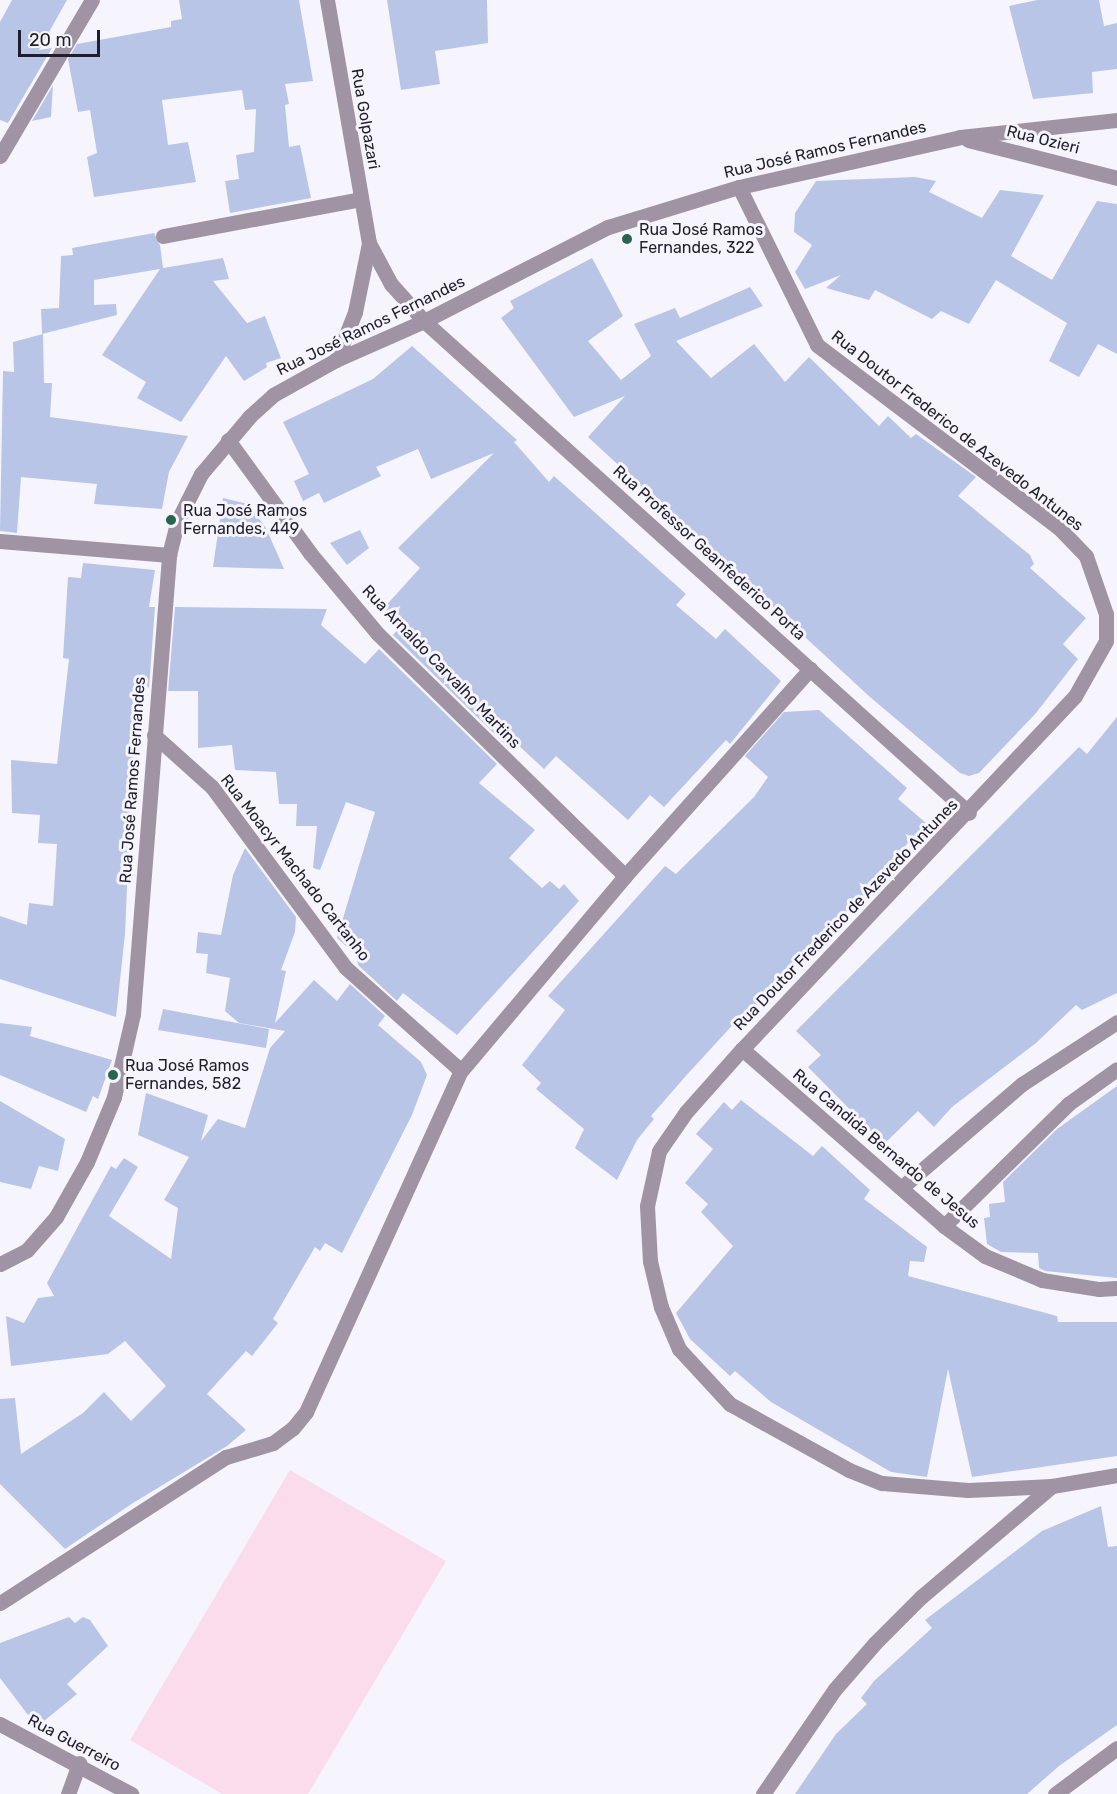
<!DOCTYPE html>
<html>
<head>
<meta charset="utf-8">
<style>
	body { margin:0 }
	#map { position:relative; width:1117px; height:1794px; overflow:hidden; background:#f6f5fd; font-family:Rubik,sans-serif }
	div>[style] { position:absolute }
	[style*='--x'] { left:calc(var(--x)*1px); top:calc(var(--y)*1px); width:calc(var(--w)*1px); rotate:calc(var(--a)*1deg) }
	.green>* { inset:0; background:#fbdced }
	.building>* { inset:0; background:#b8c5e7 }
	.minor>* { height:15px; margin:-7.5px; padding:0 7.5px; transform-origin:7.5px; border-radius:7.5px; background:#a094a4 }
	.dots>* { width:16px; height:16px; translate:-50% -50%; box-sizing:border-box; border:3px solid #f6f5fd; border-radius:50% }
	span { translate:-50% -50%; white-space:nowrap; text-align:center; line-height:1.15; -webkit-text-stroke:6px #f6f5fd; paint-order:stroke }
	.street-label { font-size:16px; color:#201e2b }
	.poi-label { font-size:16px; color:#201e2b }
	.left { translate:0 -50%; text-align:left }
	.scale { position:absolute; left:18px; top:30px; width:82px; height:27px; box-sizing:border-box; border:3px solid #201e2b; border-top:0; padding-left:8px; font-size:18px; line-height:21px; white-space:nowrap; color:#201e2b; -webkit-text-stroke:4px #f6f5fd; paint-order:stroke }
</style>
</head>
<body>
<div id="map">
	<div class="green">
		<i style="clip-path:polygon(290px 1470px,446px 1561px,308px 1794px,222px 1794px,130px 1740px)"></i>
	</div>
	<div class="building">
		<i style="clip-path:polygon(12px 0,67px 0,39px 50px,52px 48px,8px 123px,0 120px,0 22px)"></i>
		<i style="clip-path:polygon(179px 0,299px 0,313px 81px,285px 84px,289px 104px,285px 105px,289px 147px,300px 145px,311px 198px,230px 213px,225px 181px,239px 179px,236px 155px,254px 152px,256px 109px,245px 110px,242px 90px,162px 100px,168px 145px,188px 142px,196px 182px,94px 197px,87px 157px,97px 153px,90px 110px,78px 112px,68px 59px,77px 44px,171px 27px,171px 21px,182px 19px)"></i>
		<i style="clip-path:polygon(387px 0,487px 0,488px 43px,435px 51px,440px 84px,401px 90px)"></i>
		<i style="clip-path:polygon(1037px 0,1099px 0,1104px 26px,1117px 23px,1117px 69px,1092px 72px,1093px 93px,1033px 99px,1009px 6px)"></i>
		<i style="clip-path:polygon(53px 85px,51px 117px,32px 121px)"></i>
		<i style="clip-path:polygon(915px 177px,936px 181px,929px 192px,982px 218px,1000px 190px,1044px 195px,1011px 256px,1052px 280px,1097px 201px,1117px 204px,1117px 354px,1098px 344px,1079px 377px,1049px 361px,1067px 323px,996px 280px,969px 324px,941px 311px,932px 319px,875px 290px,869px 300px,826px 288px,841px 275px,805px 289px,795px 272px,812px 245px,794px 232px,795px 213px,816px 181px)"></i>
		<i style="clip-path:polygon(154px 233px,160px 245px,163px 268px,223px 258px,229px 279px,213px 281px,247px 323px,265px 316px,281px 358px,266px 363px,267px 367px,244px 381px,226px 356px,181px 422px,137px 398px,146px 382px,102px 355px,160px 269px,94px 280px,94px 305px,116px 304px,117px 315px,42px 334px,41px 309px,59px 308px,61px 256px,73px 255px,72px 248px)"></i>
		<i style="clip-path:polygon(592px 258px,623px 316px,588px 341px,621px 380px,651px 356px,634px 324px,675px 308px,680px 318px,750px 287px,763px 306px,676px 341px,711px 378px,754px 344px,785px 382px,809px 357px,879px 426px,888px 416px,911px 438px,916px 434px,976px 477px,958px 496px,1030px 555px,1034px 564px,1030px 568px,1086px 618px,1063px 644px,1078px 659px,1036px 713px,979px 773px,969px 776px,960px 773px,870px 697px,588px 437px,625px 396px,574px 417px,501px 318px,514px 308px,510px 301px)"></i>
		<i style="clip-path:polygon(43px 334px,44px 383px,52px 383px,50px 417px,188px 436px,169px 472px,162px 509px,94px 504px,97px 484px,21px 477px,17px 533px,0 531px,3px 371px,14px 372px,13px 342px)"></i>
		<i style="clip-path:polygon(412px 346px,517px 440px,514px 442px,549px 482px,554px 476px,686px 594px,676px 605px,716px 639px,725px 629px,781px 681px,730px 744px,726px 740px,664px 807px,650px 795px,628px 820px,556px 756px,544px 769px,516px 743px,510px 749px,393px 635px,397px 630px,381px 611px,420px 568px,398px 548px,494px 453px,431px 479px,418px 449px,376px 467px,381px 476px,324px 503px,319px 493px,303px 501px,294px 481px,309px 474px,283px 422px,373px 379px)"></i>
		<i style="clip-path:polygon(223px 498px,248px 504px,266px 528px,284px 569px,213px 567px)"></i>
		<i style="clip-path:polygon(360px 530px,369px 548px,347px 565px,330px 543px)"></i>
		<i style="clip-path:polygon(83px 563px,155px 570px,149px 607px,155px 607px,149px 688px,141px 679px,132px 771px,125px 934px,116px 1017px,0 979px,0 916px,27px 925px,29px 903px,53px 906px,57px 844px,38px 843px,40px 815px,12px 813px,11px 760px,57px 764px,69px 659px,63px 658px,68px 577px,81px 578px)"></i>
		<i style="clip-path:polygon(175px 607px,327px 609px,321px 625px,365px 664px,379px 649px,497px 764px,479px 783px,535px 830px,509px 858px,542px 888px,550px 881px,559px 889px,564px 884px,579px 901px,457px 1035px,403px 993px,397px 1001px,358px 965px,356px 955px,337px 938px,375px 812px,346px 802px,320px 870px,313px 868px,317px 826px,296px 826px,297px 804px,279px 804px,276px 772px,235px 770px,232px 745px,198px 748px,198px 691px,168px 691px)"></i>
		<i style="clip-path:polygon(819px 710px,907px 788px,898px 799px,926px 823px,898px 854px,901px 856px,811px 950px,807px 947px,757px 1006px,750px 1006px,684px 1078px,651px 1116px,654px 1119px,637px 1140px,617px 1180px,575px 1148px,584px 1129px,536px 1089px,541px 1083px,522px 1065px,565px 1010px,548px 996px,665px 866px,676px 874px,754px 797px,768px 777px,745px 756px,784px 712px)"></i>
		<i style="clip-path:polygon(1117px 717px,1117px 993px,1082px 1010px,1076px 1005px,1036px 1043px,952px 1107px,934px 1127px,918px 1111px,884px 1144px,808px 1067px,821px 1055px,796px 1031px,1079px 747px,1087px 754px)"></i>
		<i style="clip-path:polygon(245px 848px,296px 917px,295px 932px,281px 970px,286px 971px,275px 1023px,314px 980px,337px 1001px,350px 984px,385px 1016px,378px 1025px,421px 1062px,427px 1075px,412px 1115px,342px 1253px,325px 1243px,320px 1251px,315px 1247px,273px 1319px,278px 1323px,252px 1356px,246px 1351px,207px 1394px,246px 1430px,227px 1446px,133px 1503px,65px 1549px,0 1484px,0 1399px,15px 1398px,21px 1454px,83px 1413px,104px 1392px,131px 1421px,166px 1386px,125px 1341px,108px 1354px,11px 1366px,6px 1316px,24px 1323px,38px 1298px,54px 1296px,47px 1283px,111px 1166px,116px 1169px,124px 1158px,138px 1167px,109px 1216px,171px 1259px,178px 1208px,164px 1200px,189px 1157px,138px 1135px,146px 1093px,208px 1115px,201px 1141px,218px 1119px,245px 1128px,270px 1048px,285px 1031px,239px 1023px,225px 1011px,230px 978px,206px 973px,208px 954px,196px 953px,198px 932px,221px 935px,233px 875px)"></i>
		<i style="clip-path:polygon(163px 1009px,269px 1029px,266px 1048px,158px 1030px)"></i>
		<i style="clip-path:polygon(0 1023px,32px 1027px,30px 1036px,112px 1060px,98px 1099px,93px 1096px,86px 1112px,0 1075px)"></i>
		<i style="clip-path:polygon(1117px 1086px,1117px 1278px,1045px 1271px,1039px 1268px,1038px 1253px,1001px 1252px,987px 1244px,984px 1218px,990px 1217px,989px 1204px,1005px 1202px,1003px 1182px,1057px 1129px)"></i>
		<i style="clip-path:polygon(741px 1100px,813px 1156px,822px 1146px,870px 1190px,864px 1199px,927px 1247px,924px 1262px,910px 1261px,908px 1276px,1057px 1316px,1058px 1322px,1117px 1322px,1117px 1456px,972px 1477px,948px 1369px,927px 1477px,891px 1472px,771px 1402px,735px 1371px,730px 1376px,690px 1339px,676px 1313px,733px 1246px,701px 1212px,708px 1204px,685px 1183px,713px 1149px,696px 1134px,724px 1102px,732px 1110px)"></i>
		<i style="clip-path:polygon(0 1101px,65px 1139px,58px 1171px,39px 1166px,31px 1189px,0 1182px)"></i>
		<i style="clip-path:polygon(1101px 1506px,1108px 1547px,1117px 1546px,1117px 1725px,1059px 1766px,1027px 1794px,795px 1794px,836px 1734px,867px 1704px,861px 1698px,874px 1681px,932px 1628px,925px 1620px,1042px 1531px)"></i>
		<i style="clip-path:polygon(69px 1617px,75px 1623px,83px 1617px,90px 1620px,108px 1646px,67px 1684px,77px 1694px,44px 1721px,34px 1711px,28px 1715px,0 1678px,0 1643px)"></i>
	</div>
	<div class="minor">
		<i style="--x:327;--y:0;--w:247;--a:80.2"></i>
		<i style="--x:369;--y:243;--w:47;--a:61.8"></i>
		<i style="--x:391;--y:284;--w:50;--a:48.3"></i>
		<i style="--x:424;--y:321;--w:734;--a:42.07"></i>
		<i style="--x:968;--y:140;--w:154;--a:14.3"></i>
		<i style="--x:0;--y:156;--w:181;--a:-59.5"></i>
		<i style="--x:739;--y:187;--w:176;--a:63.7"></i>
		<i style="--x:817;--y:345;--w:305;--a:37.1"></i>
		<i style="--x:1060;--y:529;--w:37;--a:46"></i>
		<i style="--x:1086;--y:556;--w:61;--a:71"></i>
		<i style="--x:1106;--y:614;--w:27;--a:90"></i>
		<i style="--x:1106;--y:641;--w:63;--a:119.4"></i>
		<i style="--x:1075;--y:696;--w:485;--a:133.3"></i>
		<i style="--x:742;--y:1049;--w:84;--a:131.6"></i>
		<i style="--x:686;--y:1112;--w:47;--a:124.7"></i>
		<i style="--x:659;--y:1151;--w:56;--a:102.3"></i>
		<i style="--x:647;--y:1206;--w:55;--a:86.9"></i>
		<i style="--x:650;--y:1261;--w:47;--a:76.6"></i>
		<i style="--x:661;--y:1307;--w:46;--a:66.8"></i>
		<i style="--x:679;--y:1349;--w:75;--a:47.2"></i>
		<i style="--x:730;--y:1404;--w:136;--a:29"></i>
		<i style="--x:849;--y:1470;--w:35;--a:22"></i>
		<i style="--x:882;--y:1483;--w:86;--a:4.7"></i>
		<i style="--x:968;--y:1490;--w:84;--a:-2.7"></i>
		<i style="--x:1052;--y:1486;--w:66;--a:-9.6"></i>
		<i style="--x:163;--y:236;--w:201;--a:-10.6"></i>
		<i style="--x:336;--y:360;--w:52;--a:-68.4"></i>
		<i style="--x:355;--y:312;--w:70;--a:-78.5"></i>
		<i style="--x:228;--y:440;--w:140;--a:54"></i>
		<i style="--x:310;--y:553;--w:106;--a:50"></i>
		<i style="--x:378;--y:634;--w:346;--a:44.4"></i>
		<i style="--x:0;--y:541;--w:170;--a:4.7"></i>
		<i style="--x:154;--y:735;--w:78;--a:41.9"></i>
		<i style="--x:212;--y:787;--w:225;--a:53.5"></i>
		<i style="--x:346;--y:968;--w:154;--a:41.8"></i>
		<i style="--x:742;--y:1049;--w:269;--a:41.2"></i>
		<i style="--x:944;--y:1226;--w:51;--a:36.2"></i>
		<i style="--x:985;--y:1256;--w:62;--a:22.8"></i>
		<i style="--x:1042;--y:1280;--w:58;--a:9"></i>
		<i style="--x:1099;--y:1289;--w:18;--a:-3"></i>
		<i style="--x:901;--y:1188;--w:160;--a:-40.7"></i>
		<i style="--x:1022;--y:1084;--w:113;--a:-33.1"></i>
		<i style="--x:944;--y:1226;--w:174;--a:-44.5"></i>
		<i style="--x:1068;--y:1104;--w:60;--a:-35.5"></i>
		<i style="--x:0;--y:1264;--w:30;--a:-27"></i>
		<i style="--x:27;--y:1250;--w:44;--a:-48.7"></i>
		<i style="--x:56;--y:1217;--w:63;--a:-60.6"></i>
		<i style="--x:87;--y:1162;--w:70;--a:-67.4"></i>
		<i style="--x:114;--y:1097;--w:85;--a:-77.1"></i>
		<i style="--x:133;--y:1014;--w:460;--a:-85.5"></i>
		<i style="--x:169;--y:555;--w:34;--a:-76"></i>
		<i style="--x:177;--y:522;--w:54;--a:-63.4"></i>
		<i style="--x:201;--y:474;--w:76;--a:-49.8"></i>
		<i style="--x:250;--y:416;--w:31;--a:-42"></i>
		<i style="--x:273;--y:395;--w:72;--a:-29.1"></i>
		<i style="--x:336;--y:360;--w:96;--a:-23.9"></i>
		<i style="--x:424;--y:321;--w:207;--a:-27.1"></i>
		<i style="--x:608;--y:227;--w:137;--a:-17"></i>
		<i style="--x:739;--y:187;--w:227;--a:-12.7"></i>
		<i style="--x:960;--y:137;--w:158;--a:-6.2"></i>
		<i style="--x:0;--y:1603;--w:269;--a:-32.9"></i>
		<i style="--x:226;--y:1457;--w:49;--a:-16.6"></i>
		<i style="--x:273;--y:1443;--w:25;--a:-37"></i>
		<i style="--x:293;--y:1428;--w:21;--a:-51"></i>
		<i style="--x:306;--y:1412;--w:375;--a:-65.6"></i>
		<i style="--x:461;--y:1071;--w:255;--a:-49.9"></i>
		<i style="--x:625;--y:876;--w:278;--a:-48.2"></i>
		<i style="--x:0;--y:1724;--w:149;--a:28.1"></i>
		<i style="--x:68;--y:1794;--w:33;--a:-70"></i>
		<i style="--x:763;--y:1794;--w:127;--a:-55.6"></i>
		<i style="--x:835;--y:1689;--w:61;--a:-49"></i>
		<i style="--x:875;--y:1643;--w:65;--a:-45"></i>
		<i style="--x:921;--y:1597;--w:172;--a:-40.3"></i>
		<i style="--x:1055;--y:1794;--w:77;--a:-36.6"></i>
	</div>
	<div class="dots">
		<i style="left:627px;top:239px;background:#29644e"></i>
		<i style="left:171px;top:520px;background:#29644e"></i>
		<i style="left:113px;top:1075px;background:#29644e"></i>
	</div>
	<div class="street-label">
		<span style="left:365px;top:119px;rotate:80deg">Rua Golpazari</span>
		<span style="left:1043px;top:140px;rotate:14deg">Rua Ozieri</span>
		<span style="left:825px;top:150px;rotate:-13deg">Rua José Ramos Fernandes</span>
		<span style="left:371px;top:326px;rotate:-26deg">Rua José Ramos Fernandes</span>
		<span style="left:957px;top:431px;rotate:38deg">Rua Doutor Frederico de Azevedo Antunes</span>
		<span style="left:709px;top:553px;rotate:42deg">Rua Professor Geanfederico Porta</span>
		<span style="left:441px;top:667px;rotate:46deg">Rua Arnaldo Carvalho Martins</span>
		<span style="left:133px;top:780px;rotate:-86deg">Rua José Ramos Fernandes</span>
		<span style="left:295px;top:868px;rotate:52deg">Rua Moacyr Machado Cartanho</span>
		<span style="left:846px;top:915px;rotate:-46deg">Rua Doutor Frederico de Azevedo Antunes</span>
		<span style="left:886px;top:1149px;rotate:40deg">Rua Candida Bernardo de Jesus</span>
		<span style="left:74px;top:1743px;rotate:28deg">Rua Guerreiro</span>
	</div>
	<div class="poi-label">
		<span class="left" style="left:639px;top:239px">Rua José Ramos<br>Fernandes, 322</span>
		<span class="left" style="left:183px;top:520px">Rua José Ramos<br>Fernandes, 449</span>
		<span class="left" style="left:125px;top:1075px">Rua José Ramos<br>Fernandes, 582</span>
	</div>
	<div class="scale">20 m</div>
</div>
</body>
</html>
